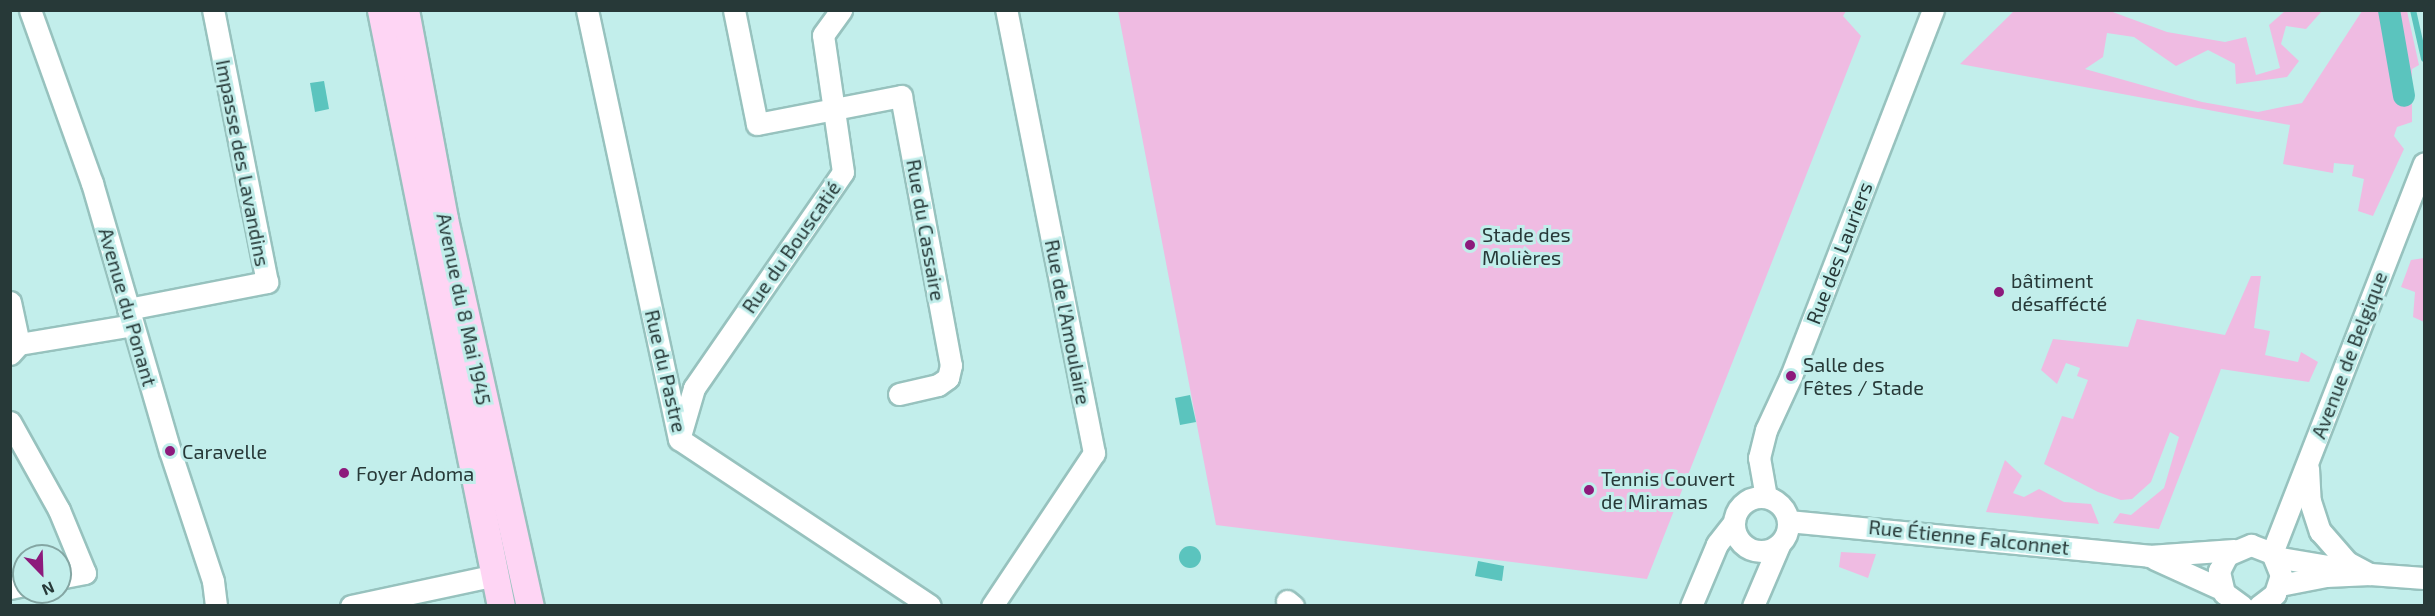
<!DOCTYPE html>
<html>
<head>
<meta charset="utf-8">
<style>
	body { margin:0 }
	#map { position:relative; width:2435px; height:616px; overflow:hidden; background:#c2eeeb; font-family:"Exo 2",sans-serif }
	div>[style] { position:absolute }
	[style*='--x'] { left:calc(var(--x)*1px); top:calc(var(--y)*1px); width:calc(var(--w)*1px); rotate:calc(var(--a)*1deg) }
	.green>* { inset:0; background:#efbbe2 }
	.water>* { inset:0; background:#5bc4be }
	.round { border-radius:50% }
	.stream>* { height:6px; margin:-3px; padding:0 3px; transform-origin:3px; border-radius:3px; background:#5bc4be }
	.canal>* { height:22px; margin:-11px; padding:0 11px; transform-origin:11px; border-radius:11px; background:#5bc4be }
	.roads { filter:drop-shadow(2px 0 #97c2be) drop-shadow(-2px 0 #97c2be) drop-shadow(0 2px #97c2be) drop-shadow(0 -2px #97c2be) }
	.minor>* { height:21px; margin:-10.5px; padding:0 10.5px; transform-origin:10.5px; border-radius:10.5px; background:#fff }
	.minor>.ring { margin:-10.5px; padding:0; box-sizing:content-box; background:none; border:21px solid #fff; border-radius:50% }
	.major>* { height:27px; margin:-13.5px; padding:0 13.5px; transform-origin:13.5px; border-radius:13.5px; background:#fed5f4 }
	.dots>* { width:16px; height:16px; translate:-50% -50%; box-sizing:border-box; border:3px solid #c2eeeb; border-radius:50% }
	span { translate:-50% -50%; white-space:nowrap; text-align:center; line-height:1.15; -webkit-text-stroke:6px #c2eeeb; paint-order:stroke }
	.street-label { font-size:20px; color:#273938 }
	.poi-label { font-size:20px; color:#273938 }
	.left { translate:0 -50%; text-align:left }
	.frame { position:absolute; inset:0; border:12px solid #273938; pointer-events:none }
	.north { position:absolute; left:12px; top:544px; width:60px; height:60px; box-sizing:border-box; background:#c2eeeb; border:2px solid #84a6a3; border-radius:50%; rotate:157deg; font-size:16px; font-weight:700; line-height:24px; text-align:center; color:#273938 }
	.north::after { content:''; display:block; margin:auto; width:21px; height:27px; background:#8d1a7c; clip-path:polygon(50% 0,100% 100%,50% 72%,0 100%) }
</style>
</head>
<body>
<div id="map">
	<div class="green">
		<i style="clip-path:polygon(1118px 11px,1846px 11px,1843px 16px,1861px 36px,1647px 579px,1216px 525px)"></i>
		<i style="clip-path:polygon(2110px 11px,2167px 32px,2225px 42px,2246px 37px,2256px 75px,2280px 68px,2269px 25px,2285px 11px,2322px 11px,2306px 29px,2286px 26px,2281px 44px,2299px 61px,2287px 77px,2236px 84px,2235px 64px,2208px 50px,2176px 66px,2134px 37px,2107px 33px,2103px 57px,2085px 69px,2202px 102px,2258px 112px,2302px 103px,2362px 11px,2407px 11px,2419px 65px,2412px 69px,2412px 122px,2397px 127px,2394px 136px,2404px 149px,2373px 216px,2358px 211px,2364px 179px,2352px 176px,2354px 165px,2334px 163px,2333px 173px,2283px 164px,2290px 125px,1960px 64px,2014px 11px)"></i>
		<i style="clip-path:polygon(2424px 258px,2424px 322px,2413px 317px,2415px 292px,2401px 287px,2411px 260px)"></i>
		<i style="clip-path:polygon(2251px 276px,2261px 276px,2254px 328px,2270px 331px,2265px 355px,2298px 362px,2301px 352px,2318px 362px,2309px 382px,2221px 369px,2159px 529px,2113px 523px,2120px 513px,2131px 515px,2164px 488px,2179px 437px,2170px 432px,2151px 482px,2132px 499px,2121px 500px,2098px 492px,2044px 464px,2062px 416px,2073px 419px,2088px 380px,2077px 376px,2080px 368px,2066px 363px,2057px 384px,2041px 370px,2053px 339px,2128px 347px,2137px 319px,2225px 335px)"></i>
		<i style="clip-path:polygon(2005px 460px,2022px 476px,2013px 493px,2024px 497px,2039px 489px,2064px 502px,2091px 504px,2099px 524px,1986px 512px)"></i>
		<i style="clip-path:polygon(1841px 552px,1876px 554px,1868px 578px,1839px 567px)"></i>
	</div>
	<div class="water">
		<i style="clip-path:polygon(324px 81px,329px 109px,315px 112px,310px 83px)"></i>
		<i style="clip-path:polygon(1190px 395px,1196px 422px,1180px 425px,1175px 398px)"></i>
		<i class="round" style="left:1179px;top:546px;width:22px;height:22px"></i>
		<i style="clip-path:polygon(1478px 561px,1504px 566px,1502px 581px,1475px 576px)"></i>
	</div>
	<div class="stream">
		<i style="--x:2413;--y:10;--w:50;--a:77.3"></i>
	</div>
	<div class="canal">
		<i style="--x:2389;--y:10;--w:87;--a:80.1"></i>
	</div>
	<div class="roads">
		<div class="minor">
			<i style="--x:30;--y:10;--w:184;--a:70.3"></i>
			<i style="--x:92;--y:183;--w:279;--a:73.8"></i>
			<i style="--x:170;--y:451;--w:137;--a:71.7"></i>
			<i style="--x:213;--y:581;--w:25;--a:83"></i>
			<i style="--x:587;--y:10;--w:439;--a:77.9"></i>
			<i style="--x:679;--y:439;--w:301;--a:33.6"></i>
			<i style="--x:734;--y:10;--w:116;--a:78.6"></i>
			<i style="--x:757;--y:124;--w:147;--a:-11"></i>
			<i style="--x:901;--y:96;--w:274;--a:79.5"></i>
			<i style="--x:951;--y:365;--w:13;--a:103"></i>
			<i style="--x:948;--y:378;--w:12;--a:145"></i>
			<i style="--x:938;--y:385;--w:40;--a:167"></i>
			<i style="--x:10;--y:302;--w:43;--a:77.9"></i>
			<i style="--x:128;--y:309;--w:142;--a:-11"></i>
			<i style="--x:267;--y:282;--w:277;--a:-101.2"></i>
			<i style="--x:10;--y:354;--w:13;--a:-48"></i>
			<i style="--x:19;--y:344;--w:115;--a:-9.5"></i>
			<i style="--x:10;--y:422;--w:101;--a:60.9"></i>
			<i style="--x:59;--y:510;--w:68;--a:67.6"></i>
			<i style="--x:85;--y:573;--w:25;--a:169"></i>
			<i style="--x:680;--y:436;--w:50;--a:-73.7"></i>
			<i style="--x:694;--y:388;--w:262;--a:-55.4"></i>
			<i style="--x:843;--y:172;--w:138;--a:-98.3"></i>
			<i style="--x:823;--y:35;--w:31;--a:-54"></i>
			<i style="--x:2308;--y:468;--w:33;--a:87"></i>
			<i style="--x:2310;--y:501;--w:32;--a:72"></i>
			<i style="--x:2320;--y:531;--w:41;--a:48.9"></i>
			<i style="--x:2347;--y:562;--w:26;--a:28"></i>
			<i class="ring" style="left:1734px;top:497px;width:33px;height:33px"></i>
			<i style="--x:1766;--y:497;--w:40;--a:-100"></i>
			<i style="--x:1759;--y:458;--w:29;--a:-76"></i>
			<i style="--x:1766;--y:430;--w:60;--a:-65.2"></i>
			<i style="--x:1791;--y:376;--w:393;--a:-68.8"></i>
			<i style="--x:1788;--y:521;--w:363;--a:5.5"></i>
			<i style="--x:2149;--y:556;--w:85;--a:-4"></i>
			<i style="--x:2272;--y:553;--w:418;--a:-68.7"></i>
			<i style="--x:2275;--y:557;--w:66;--a:9.6"></i>
			<i style="--x:2155;--y:559;--w:72;--a:24.4"></i>
			<i style="--x:2280;--y:585;--w:47;--a:-11.1"></i>
			<i style="--x:2326;--y:576;--w:44;--a:-2.6"></i>
			<i style="--x:2370;--y:574;--w:54;--a:4.2"></i>
			<i style="--x:10;--y:588;--w:14;--a:-12"></i>
			<i style="--x:1287;--y:601;--w:8;--a:40"></i>
			<i style="--x:351;--y:606;--w:147;--a:-12.1"></i>
			<i style="--x:992;--y:606;--w:184;--a:-56.3"></i>
			<i style="--x:1094;--y:453;--w:452;--a:-101.2"></i>
			<i style="--x:1691;--y:606;--w:67;--a:-67.2"></i>
			<i style="--x:1717;--y:544;--w:28;--a:-52"></i>
			<i style="--x:1753;--y:606;--w:66;--a:-66.9"></i>
			<i style="--x:2242;--y:606;--w:22;--a:-144"></i>
			<i style="--x:2224;--y:593;--w:23;--a:-103"></i>
			<i style="--x:2219;--y:571;--w:18;--a:-63"></i>
			<i style="--x:2227;--y:555;--w:26;--a:-23"></i>
			<i style="--x:2251;--y:545;--w:22;--a:21"></i>
			<i style="--x:2272;--y:553;--w:24;--a:68"></i>
			<i style="--x:2281;--y:575;--w:20;--a:108"></i>
			<i style="--x:2275;--y:594;--w:20;--a:143"></i>
		</div>
		<div class="major">
			<i style="--x:381;--y:10;--w:608;--a:78.62"></i>
			<i style="--x:405;--y:10;--w:213;--a:79.4"></i>
			<i style="--x:444;--y:219;--w:396;--a:77.5"></i>
		</div>
	</div>
	<div class="dots">
		<i style="left:1470px;top:245px;background:#8d1a7c"></i>
		<i style="left:1999px;top:292px;background:#8d1a7c"></i>
		<i style="left:1791px;top:376px;background:#8d1a7c"></i>
		<i style="left:170px;top:451px;background:#8d1a7c"></i>
		<i style="left:344px;top:473px;background:#8d1a7c"></i>
		<i style="left:1589px;top:490px;background:#8d1a7c"></i>
	</div>
	<div class="street-label">
		<span style="left:243px;top:163px;rotate:79deg">Impasse des Lavandins</span>
		<span style="left:926px;top:230px;rotate:80deg">Rue du Cassaire</span>
		<span style="left:791px;top:247px;rotate:-55deg">Rue du Bouscatié</span>
		<span style="left:1839px;top:253px;rotate:-69deg">Rue des Lauriers</span>
		<span style="left:128px;top:307px;rotate:74deg">Avenue du Ponant</span>
		<span style="left:464px;top:309px;rotate:78deg">Avenue du 8 Mai 1945</span>
		<span style="left:1068px;top:322px;rotate:79deg">Rue de l'Amoulaire</span>
		<span style="left:2349px;top:355px;rotate:-69deg">Avenue de Belgique</span>
		<span style="left:666px;top:371px;rotate:77deg">Rue du Pastre</span>
		<span style="left:1969px;top:537px;rotate:6deg">Rue Étienne Falconnet</span>
	</div>
	<div class="poi-label">
		<span class="left" style="left:1482px;top:246px">Stade des<br>Molières</span>
		<span class="left" style="left:2011px;top:292px">bâtiment<br>désaffécté</span>
		<span class="left" style="left:1803px;top:376px">Salle des<br>Fêtes / Stade</span>
		<span class="left" style="left:182px;top:451px">Caravelle</span>
		<span class="left" style="left:356px;top:473px">Foyer Adoma</span>
		<span class="left" style="left:1601px;top:490px">Tennis Couvert<br>de Miramas</span>
	</div>
	<div class="frame"></div>
	<div class="north">N</div>
</div>
</body>
</html>
